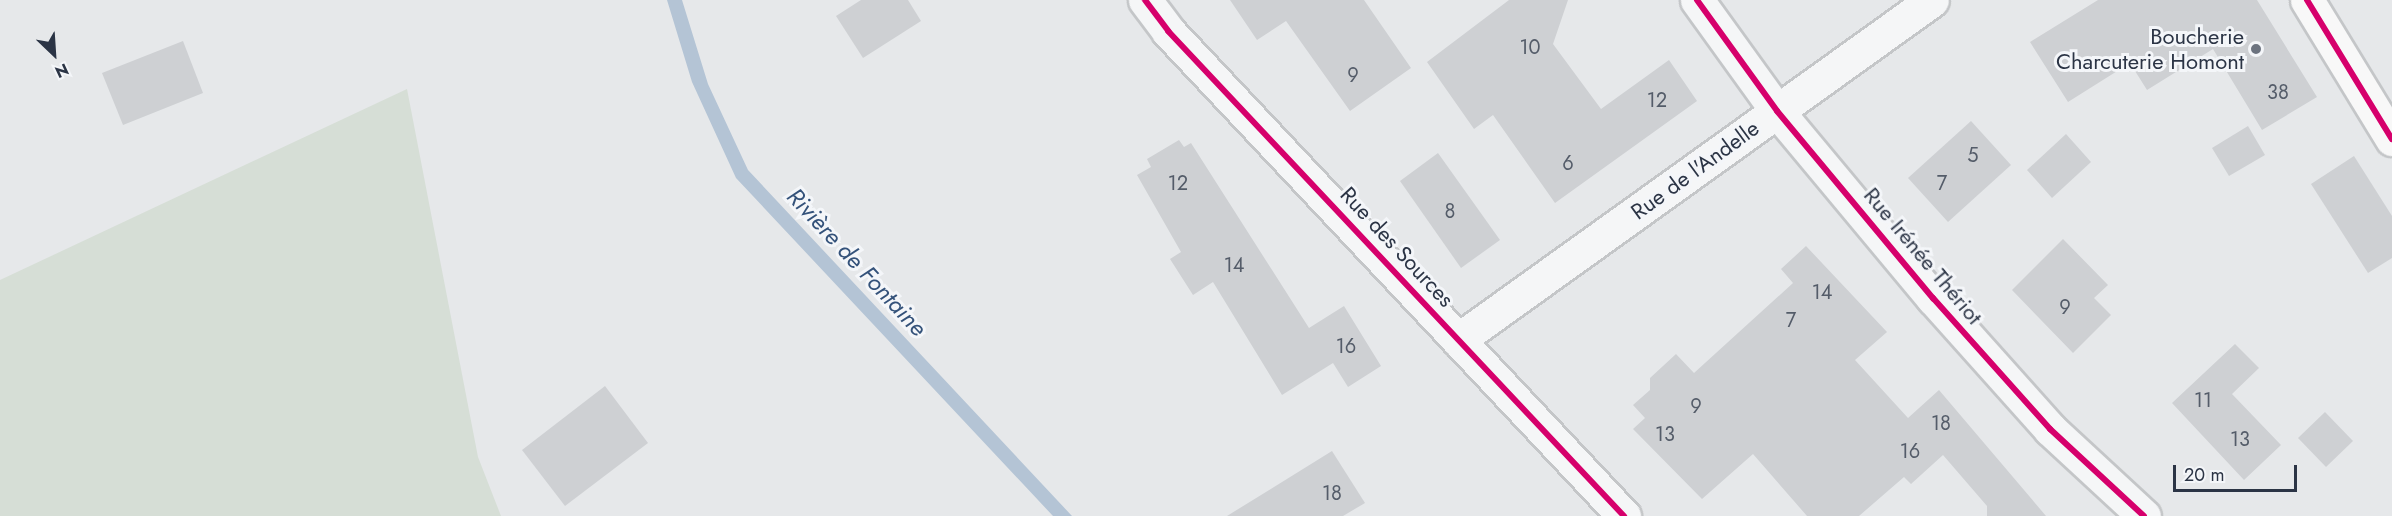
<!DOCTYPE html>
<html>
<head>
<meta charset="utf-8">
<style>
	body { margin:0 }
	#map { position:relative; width:2392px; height:516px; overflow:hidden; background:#e6e8ea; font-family:Jost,sans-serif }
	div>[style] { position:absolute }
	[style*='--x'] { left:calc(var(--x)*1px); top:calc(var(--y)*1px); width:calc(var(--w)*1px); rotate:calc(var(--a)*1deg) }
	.green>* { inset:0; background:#d6ded6 }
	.water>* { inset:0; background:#b4c4d5 }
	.building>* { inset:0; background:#ced0d3 }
	.roads { filter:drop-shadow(2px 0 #c4c6c8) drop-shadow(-2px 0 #c4c6c8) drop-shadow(0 2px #c4c6c8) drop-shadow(0 -2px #c4c6c8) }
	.street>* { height:33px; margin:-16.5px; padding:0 16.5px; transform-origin:16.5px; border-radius:16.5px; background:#f5f6f7 }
	.secondary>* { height:33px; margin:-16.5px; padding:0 16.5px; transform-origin:16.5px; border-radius:16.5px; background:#f8f8f8 }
	.cycleway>* { height:6px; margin:-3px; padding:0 3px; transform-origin:3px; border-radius:3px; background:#d6006c }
	.dots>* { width:16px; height:16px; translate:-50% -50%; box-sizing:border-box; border:3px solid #f4f6f9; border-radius:50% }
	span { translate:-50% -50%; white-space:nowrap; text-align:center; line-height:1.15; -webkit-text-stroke:6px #f4f6f9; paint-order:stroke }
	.number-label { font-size:20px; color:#545c69 }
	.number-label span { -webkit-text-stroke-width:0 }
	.poi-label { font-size:22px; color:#2b3445 }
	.right { translate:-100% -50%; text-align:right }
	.street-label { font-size:22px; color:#2b3445 }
	.water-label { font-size:24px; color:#34527a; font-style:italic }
	.north { position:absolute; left:24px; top:24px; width:60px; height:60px; -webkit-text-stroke:4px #f4f6f9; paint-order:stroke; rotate:155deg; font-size:16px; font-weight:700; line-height:24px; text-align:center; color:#2b3445 }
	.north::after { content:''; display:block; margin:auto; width:21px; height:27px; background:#2b3445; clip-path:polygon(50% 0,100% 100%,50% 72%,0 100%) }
	.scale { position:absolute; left:2173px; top:465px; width:124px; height:27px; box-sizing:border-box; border:3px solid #2b3445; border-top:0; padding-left:8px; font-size:18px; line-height:21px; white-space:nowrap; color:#2b3445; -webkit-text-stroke:4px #f4f6f9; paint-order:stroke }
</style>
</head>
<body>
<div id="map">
	<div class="green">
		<i style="clip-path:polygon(407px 89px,478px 457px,501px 516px,0 516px,0 280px)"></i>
	</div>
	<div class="water">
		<i style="clip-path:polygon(667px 0,682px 0,708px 84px,748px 170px,1072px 516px,1053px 516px,736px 178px,692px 82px)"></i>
	</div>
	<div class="building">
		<i style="clip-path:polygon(861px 0,908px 0,921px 21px,863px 58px,836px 16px)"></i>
		<i style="clip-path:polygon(1230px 0,1364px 0,1411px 68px,1350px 111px,1286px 21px,1257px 40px)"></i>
		<i style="clip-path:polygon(1509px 0,1568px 0,1553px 44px,1601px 109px,1669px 60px,1697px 101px,1555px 203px,1493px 115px,1474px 129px,1427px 62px)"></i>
		<i style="clip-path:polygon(2098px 0,2257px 0,2317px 97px,2262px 130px,2213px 49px,2147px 90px,2130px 63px,2068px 102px,2030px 42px)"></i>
		<i style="clip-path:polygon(183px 41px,203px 93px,123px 125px,102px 73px)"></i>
		<i style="clip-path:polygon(1971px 121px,2011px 165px,1948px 222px,1908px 178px)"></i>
		<i style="clip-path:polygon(2248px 126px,2265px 155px,2229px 176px,2212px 148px)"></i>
		<i style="clip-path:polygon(2066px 134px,2091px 162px,2052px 198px,2027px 170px)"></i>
		<i style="clip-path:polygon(1179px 140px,1184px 147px,1191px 143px,1309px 328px,1344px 306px,1381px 366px,1348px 387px,1333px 363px,1282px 395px,1213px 282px,1193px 295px,1170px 259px,1181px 252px,1137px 175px,1151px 167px,1147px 159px)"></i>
		<i style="clip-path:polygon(1438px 153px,1500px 240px,1461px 268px,1400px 181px)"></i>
		<i style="clip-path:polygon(2354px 156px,2392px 216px,2392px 258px,2368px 273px,2311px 184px)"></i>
		<i style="clip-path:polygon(2063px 239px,2108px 285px,2094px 298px,2111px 315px,2073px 353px,2012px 290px)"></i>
		<i style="clip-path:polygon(1806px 246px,1887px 332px,1855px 360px,1908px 418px,1939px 390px,2046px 516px,1987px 516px,1987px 506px,1943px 455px,1911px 484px,1904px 477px,1859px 516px,1807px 516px,1753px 454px,1702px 499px,1633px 429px,1645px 418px,1633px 405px,1650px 390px,1650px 378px,1676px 354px,1694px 373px,1793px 283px,1781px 269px)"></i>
		<i style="clip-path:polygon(2235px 344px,2259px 368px,2232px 394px,2281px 445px,2244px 480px,2172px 403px)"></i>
		<i style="clip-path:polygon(605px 386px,648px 443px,565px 506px,522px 450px)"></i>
		<i style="clip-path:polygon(2325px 412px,2353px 441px,2326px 467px,2298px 438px)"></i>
		<i style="clip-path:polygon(1332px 451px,1365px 503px,1343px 516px,1227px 516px)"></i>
	</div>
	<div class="roads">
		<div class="street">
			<i style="--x:1145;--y:0;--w:39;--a:53"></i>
			<i style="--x:1168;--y:31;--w:666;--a:46.77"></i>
			<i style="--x:1697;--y:0;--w:137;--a:54.2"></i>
			<i style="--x:1777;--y:111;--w:244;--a:50.2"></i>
			<i style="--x:1933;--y:298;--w:176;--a:48.2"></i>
			<i style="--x:2050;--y:429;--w:128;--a:42.8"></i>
			<i style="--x:1458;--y:340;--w:583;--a:-35.65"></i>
		</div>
		<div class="secondary">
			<i style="--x:2307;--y:0;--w:163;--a:58.6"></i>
		</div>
	</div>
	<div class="cycleway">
		<i style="--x:1145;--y:0;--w:39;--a:53"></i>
		<i style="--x:1168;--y:31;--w:666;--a:46.77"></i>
		<i style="--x:1697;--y:0;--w:137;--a:54.2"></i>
		<i style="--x:1777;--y:111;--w:244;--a:50.2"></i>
		<i style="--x:1933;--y:298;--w:176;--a:48.2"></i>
		<i style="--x:2050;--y:429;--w:128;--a:42.8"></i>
		<i style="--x:2307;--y:0;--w:163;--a:58.6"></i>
	</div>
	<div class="dots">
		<i style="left:2256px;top:49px;background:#6c737f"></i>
	</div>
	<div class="number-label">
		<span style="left:1530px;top:47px">10</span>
		<span style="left:1353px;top:75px">9</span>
		<span style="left:2278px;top:92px">38</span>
		<span style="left:1657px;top:100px">12</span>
		<span style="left:1973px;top:155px">5</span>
		<span style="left:1568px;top:163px">6</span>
		<span style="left:1178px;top:183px">12</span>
		<span style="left:1942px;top:183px">7</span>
		<span style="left:1450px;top:211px">8</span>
		<span style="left:1234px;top:265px">14</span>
		<span style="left:1822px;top:292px">14</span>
		<span style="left:2065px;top:307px">9</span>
		<span style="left:1791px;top:320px">7</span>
		<span style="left:1346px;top:346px">16</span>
		<span style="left:2203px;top:400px">11</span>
		<span style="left:1696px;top:406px">9</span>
		<span style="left:1941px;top:423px">18</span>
		<span style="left:1665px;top:434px">13</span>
		<span style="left:2240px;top:439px">13</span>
		<span style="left:1910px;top:451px">16</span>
		<span style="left:1332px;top:493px">18</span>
	</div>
	<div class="poi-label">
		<span class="right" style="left:2244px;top:49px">Boucherie<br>Charcuterie Homont</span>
	</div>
	<div class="street-label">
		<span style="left:1695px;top:170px;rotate:-36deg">Rue de l'Andelle</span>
		<span style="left:1397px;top:247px;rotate:47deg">Rue des Sources</span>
		<span style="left:1923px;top:256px;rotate:50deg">Rue Irénée Thériot</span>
	</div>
	<div class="water-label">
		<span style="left:857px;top:262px;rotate:47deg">Rivière de Fontaine</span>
	</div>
	<div class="north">N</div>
	<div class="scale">20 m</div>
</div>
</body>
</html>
